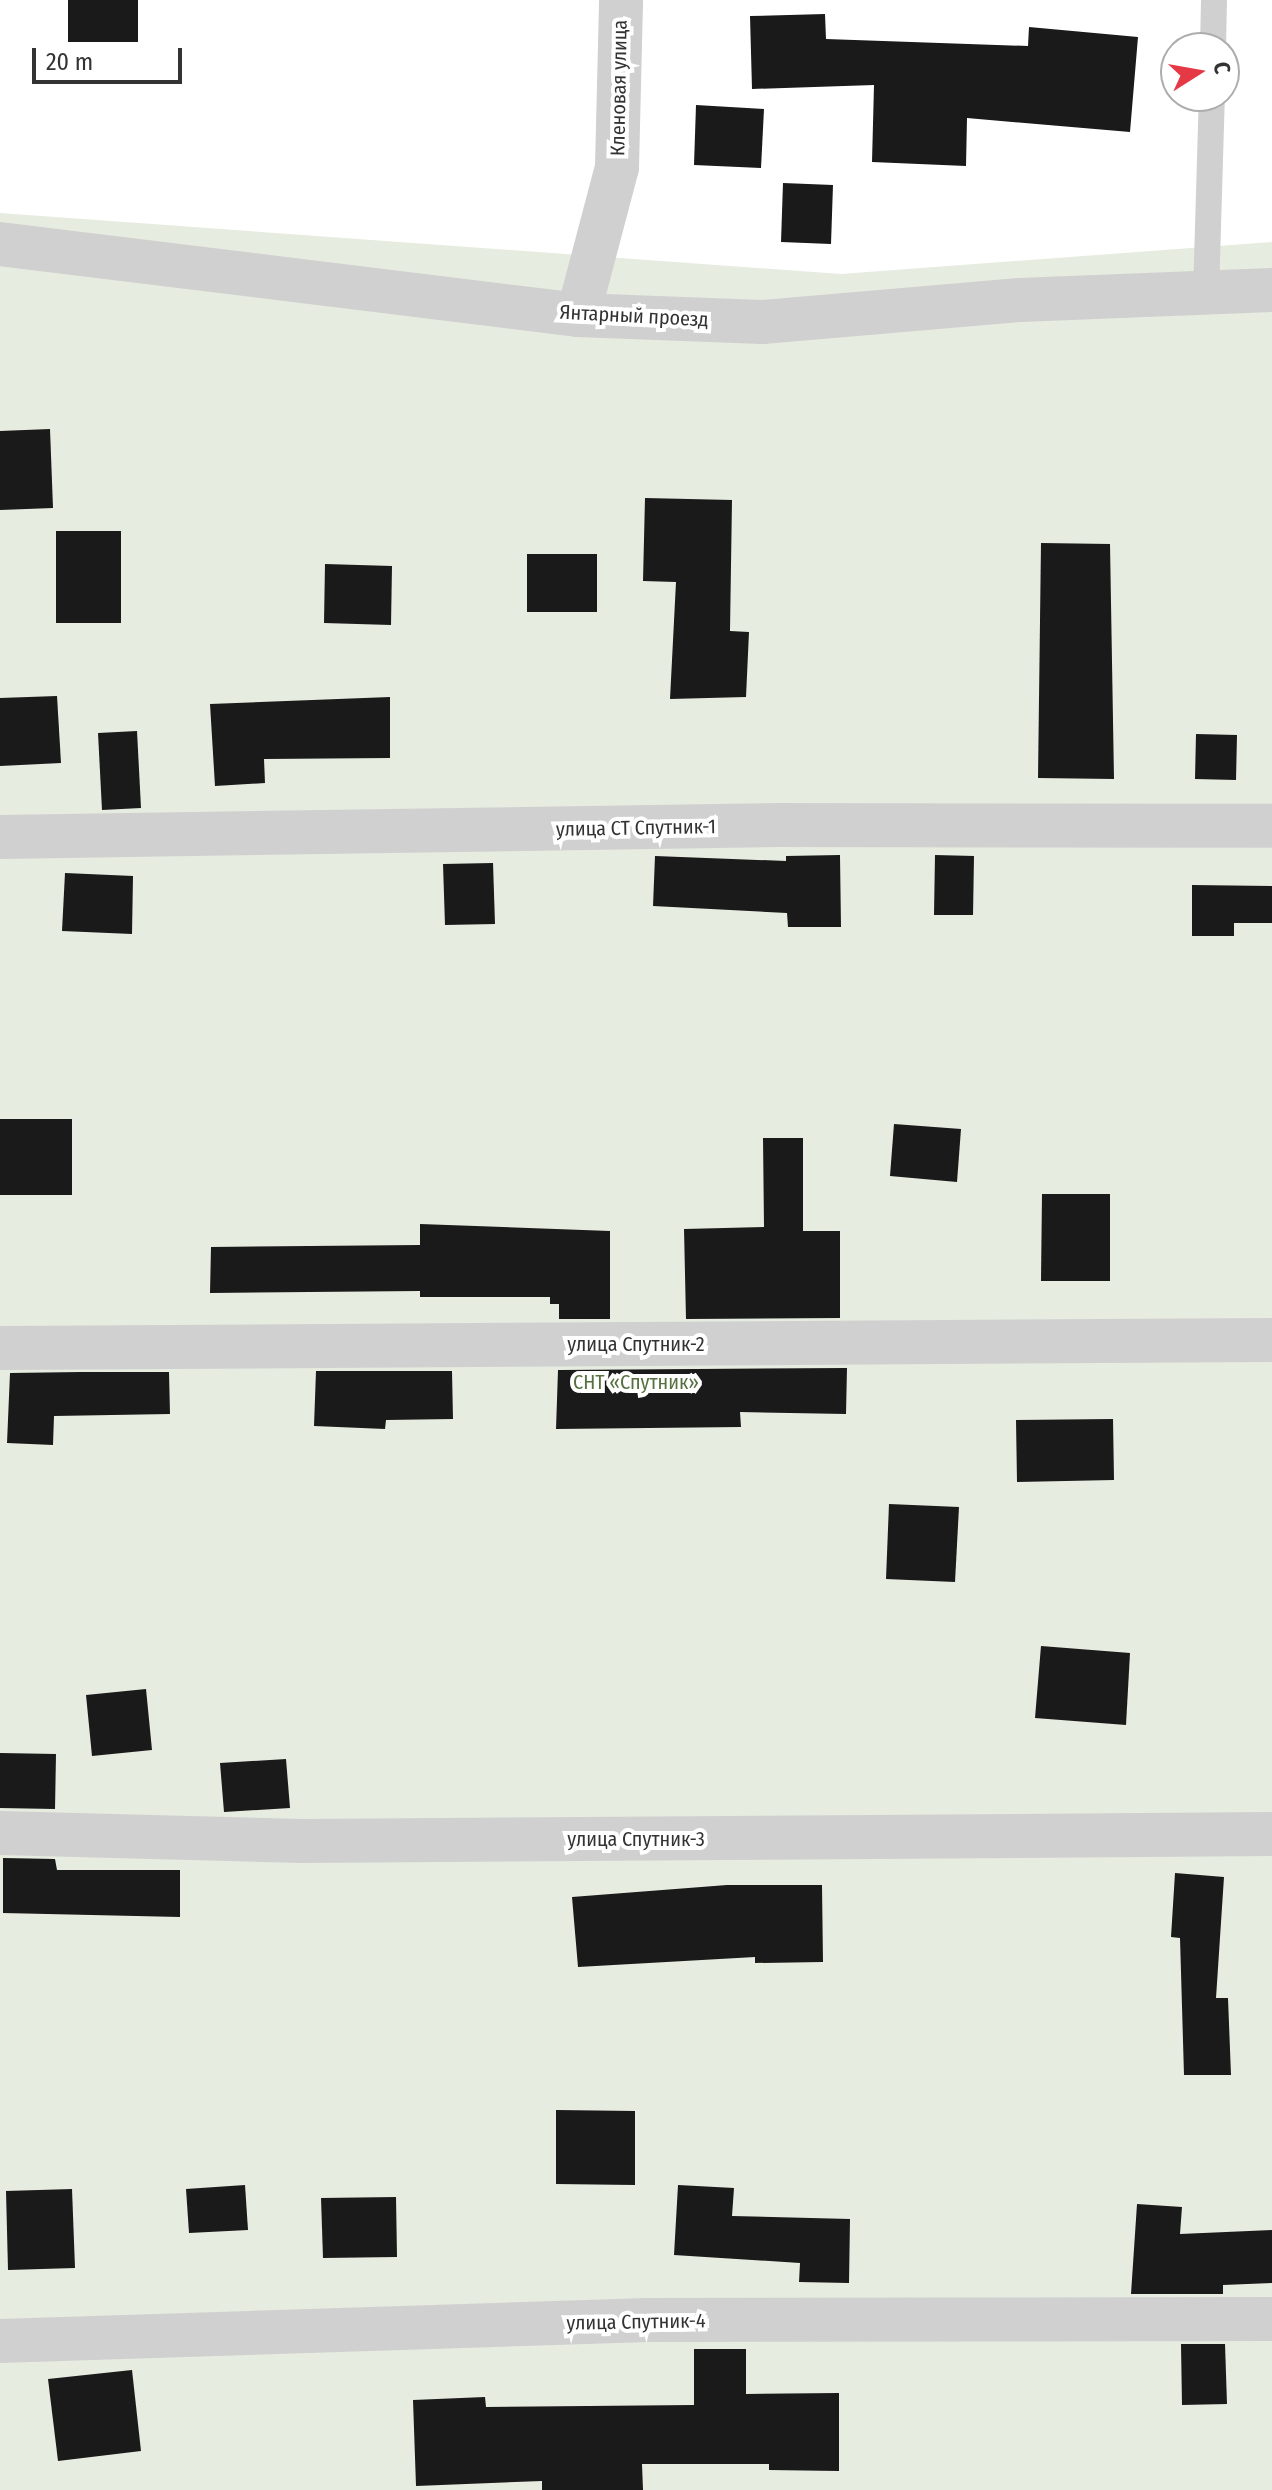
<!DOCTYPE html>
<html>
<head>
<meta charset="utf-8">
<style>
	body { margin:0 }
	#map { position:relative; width:1272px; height:2490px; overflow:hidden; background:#fff; font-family:"Fira Sans Condensed",sans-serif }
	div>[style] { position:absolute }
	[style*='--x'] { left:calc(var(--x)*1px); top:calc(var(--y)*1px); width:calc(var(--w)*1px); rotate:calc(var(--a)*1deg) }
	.green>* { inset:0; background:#e6ecdf }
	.building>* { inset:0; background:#1a1a1a }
	.service>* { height:26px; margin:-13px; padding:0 13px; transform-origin:13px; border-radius:13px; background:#d0d0d0 }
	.minor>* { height:44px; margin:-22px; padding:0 22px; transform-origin:22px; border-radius:22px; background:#d0d0d0 }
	span { translate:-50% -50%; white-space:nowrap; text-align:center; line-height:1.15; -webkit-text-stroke:8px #fff; paint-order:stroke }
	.street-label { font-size:20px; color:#333 }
	.park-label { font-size:20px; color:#56703f }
	.north { position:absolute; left:1160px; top:32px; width:80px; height:80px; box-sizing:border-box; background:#fff; border:2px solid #adadad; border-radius:50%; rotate:79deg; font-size:22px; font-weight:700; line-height:32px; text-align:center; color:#333 }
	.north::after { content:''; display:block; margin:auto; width:28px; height:36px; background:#e63946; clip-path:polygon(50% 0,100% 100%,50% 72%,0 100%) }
	.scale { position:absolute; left:32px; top:48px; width:150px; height:36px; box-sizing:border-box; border:4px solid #333; border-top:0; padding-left:10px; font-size:24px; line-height:28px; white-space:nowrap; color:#333; -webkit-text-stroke:6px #fff; paint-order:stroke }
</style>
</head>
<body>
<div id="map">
	<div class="green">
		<i style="clip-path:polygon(0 213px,841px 274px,1272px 242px,1272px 2490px,0 2490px)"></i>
	</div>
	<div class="building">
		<i style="clip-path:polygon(68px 0,138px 0,138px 42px,68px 42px)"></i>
		<i style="clip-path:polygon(825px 14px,826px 39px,1028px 46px,1029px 27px,1138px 37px,1130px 132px,967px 118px,966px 166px,872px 162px,874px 85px,752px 89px,750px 16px)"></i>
		<i style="clip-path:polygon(696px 105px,764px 109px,761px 168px,694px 165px)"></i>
		<i style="clip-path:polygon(783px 183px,833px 185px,831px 244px,781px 242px)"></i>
		<i style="clip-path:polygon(50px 429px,53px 508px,0 510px,0 431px)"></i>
		<i style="clip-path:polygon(645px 498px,732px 500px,730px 631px,749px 632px,746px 697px,670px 699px,676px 582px,643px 581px)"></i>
		<i style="clip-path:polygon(56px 531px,121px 531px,121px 623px,56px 623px)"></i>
		<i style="clip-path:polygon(1041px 543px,1110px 544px,1114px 779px,1038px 778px)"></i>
		<i style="clip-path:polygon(527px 554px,597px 554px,597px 612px,527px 612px)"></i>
		<i style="clip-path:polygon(325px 564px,392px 566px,391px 625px,324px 623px)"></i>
		<i style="clip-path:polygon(57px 696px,61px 763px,0 766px,0 698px)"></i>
		<i style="clip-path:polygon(390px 697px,390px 758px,264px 759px,265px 783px,215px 786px,210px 704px)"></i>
		<i style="clip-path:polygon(137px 731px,141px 808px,102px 810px,98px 733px)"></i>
		<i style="clip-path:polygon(1196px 734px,1237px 735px,1236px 780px,1195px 779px)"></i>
		<i style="clip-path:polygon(840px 855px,841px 927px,788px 927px,787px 913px,653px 906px,655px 856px,786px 861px,786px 856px)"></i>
		<i style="clip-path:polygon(935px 855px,974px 856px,973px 915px,934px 915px)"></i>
		<i style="clip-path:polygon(493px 863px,495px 924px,445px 925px,443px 864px)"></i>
		<i style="clip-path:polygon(65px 873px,133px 876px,132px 934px,62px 931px)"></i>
		<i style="clip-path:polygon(1192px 885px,1272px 886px,1272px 923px,1234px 923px,1234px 936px,1192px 936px)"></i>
		<i style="clip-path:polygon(0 1119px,72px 1119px,72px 1195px,0 1195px)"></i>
		<i style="clip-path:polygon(894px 1124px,961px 1129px,957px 1182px,890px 1176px)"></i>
		<i style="clip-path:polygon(763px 1138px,803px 1138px,803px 1231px,840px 1231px,840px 1318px,686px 1319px,684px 1229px,764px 1227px)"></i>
		<i style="clip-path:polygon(1042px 1194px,1110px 1194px,1110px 1281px,1041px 1281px)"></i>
		<i style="clip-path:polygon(420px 1224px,610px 1231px,610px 1319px,559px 1319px,559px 1304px,550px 1304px,550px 1297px,420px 1297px,420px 1291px,210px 1293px,211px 1247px,420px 1245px)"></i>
		<i style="clip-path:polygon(847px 1368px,846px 1414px,740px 1412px,741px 1427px,556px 1429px,558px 1370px)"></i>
		<i style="clip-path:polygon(316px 1371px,452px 1371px,453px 1419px,386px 1420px,385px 1429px,314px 1426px)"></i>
		<i style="clip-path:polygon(81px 1372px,169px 1372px,170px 1414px,54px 1416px,53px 1445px,7px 1443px,10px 1373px)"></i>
		<i style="clip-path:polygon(1113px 1419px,1114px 1480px,1017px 1482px,1016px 1420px)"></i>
		<i style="clip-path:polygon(889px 1504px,959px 1507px,955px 1582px,886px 1579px)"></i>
		<i style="clip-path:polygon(1041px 1646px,1130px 1653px,1126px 1725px,1035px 1718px)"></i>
		<i style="clip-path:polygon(146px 1689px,152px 1750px,92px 1756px,86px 1695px)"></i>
		<i style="clip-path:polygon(0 1753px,56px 1754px,55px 1809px,0 1808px)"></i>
		<i style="clip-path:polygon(286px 1759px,290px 1808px,224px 1812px,220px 1763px)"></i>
		<i style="clip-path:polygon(3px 1858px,55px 1859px,57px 1870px,180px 1870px,180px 1917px,3px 1913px)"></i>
		<i style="clip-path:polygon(1175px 1873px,1224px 1877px,1216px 1998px,1228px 1998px,1231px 2075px,1184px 2075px,1180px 1938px,1171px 1937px)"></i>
		<i style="clip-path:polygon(727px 1885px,822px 1885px,823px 1962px,755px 1963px,755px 1957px,578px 1967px,572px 1897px)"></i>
		<i style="clip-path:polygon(556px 2110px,635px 2111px,635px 2185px,556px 2184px)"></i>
		<i style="clip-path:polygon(245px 2185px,248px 2230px,189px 2233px,186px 2189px)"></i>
		<i style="clip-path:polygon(678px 2185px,734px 2188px,732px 2216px,850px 2219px,849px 2283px,799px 2282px,800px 2263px,674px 2255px)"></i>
		<i style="clip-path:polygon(72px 2189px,75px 2268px,8px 2270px,6px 2191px)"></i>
		<i style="clip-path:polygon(396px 2197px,397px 2257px,323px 2258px,321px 2198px)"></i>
		<i style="clip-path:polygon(1137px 2204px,1182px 2207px,1180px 2234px,1272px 2230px,1272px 2283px,1223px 2285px,1223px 2294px,1131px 2294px)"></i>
		<i style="clip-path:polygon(1181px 2344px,1225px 2344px,1227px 2404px,1182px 2405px)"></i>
		<i style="clip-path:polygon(694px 2349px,746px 2349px,746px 2394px,839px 2393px,839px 2471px,769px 2470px,769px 2464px,642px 2464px,643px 2490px,542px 2490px,542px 2481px,416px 2486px,413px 2400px,485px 2397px,486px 2407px,694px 2405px)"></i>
		<i style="clip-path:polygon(132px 2370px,141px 2451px,58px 2461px,48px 2379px)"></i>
	</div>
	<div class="service">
		<i style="--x:1213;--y:48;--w:48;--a:-88.8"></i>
		<i style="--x:1206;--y:294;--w:198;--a:-88.3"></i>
	</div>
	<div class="minor">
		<i style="--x:0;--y:244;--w:582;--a:7"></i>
		<i style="--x:578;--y:315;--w:184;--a:2.2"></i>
		<i style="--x:762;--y:322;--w:259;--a:-4.9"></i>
		<i style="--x:1020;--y:300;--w:252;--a:-2.3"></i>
		<i style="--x:578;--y:315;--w:153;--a:-75.2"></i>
		<i style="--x:617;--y:167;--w:167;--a:-88.6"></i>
		<i style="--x:0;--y:837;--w:778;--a:-0.88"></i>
		<i style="--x:778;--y:825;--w:494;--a:0.1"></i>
		<i style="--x:0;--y:1348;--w:1272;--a:-0.36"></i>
		<i style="--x:0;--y:1833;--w:302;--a:1.5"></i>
		<i style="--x:302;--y:1841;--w:970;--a:-0.41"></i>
		<i style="--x:0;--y:2341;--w:648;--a:-1.86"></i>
		<i style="--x:648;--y:2320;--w:624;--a:-0.09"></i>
	</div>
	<div class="street-label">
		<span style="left:619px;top:88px;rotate:-89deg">Кленовая улица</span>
		<span style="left:634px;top:316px;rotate:3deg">Янтарный проезд</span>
		<span style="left:636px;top:828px;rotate:-1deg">улица СТ Спутник-1</span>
		<span style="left:636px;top:1344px">улица Спутник-2</span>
		<span style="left:636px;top:1839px">улица Спутник-3</span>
		<span style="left:636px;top:2322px;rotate:-1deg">улица Спутник-4</span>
	</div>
	<div class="park-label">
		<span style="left:636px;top:1382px">СНТ «Спутник»</span>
	</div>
	<div class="north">С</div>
	<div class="scale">20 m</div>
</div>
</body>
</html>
